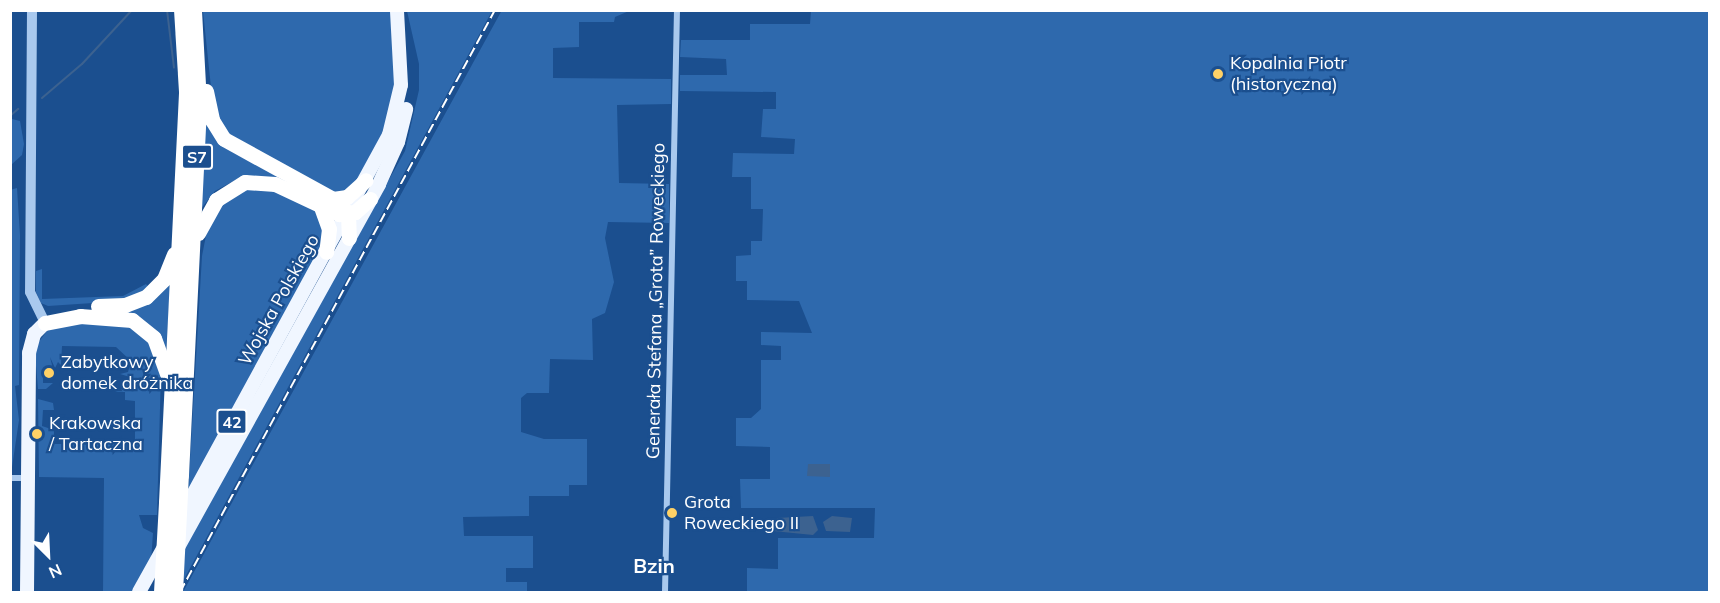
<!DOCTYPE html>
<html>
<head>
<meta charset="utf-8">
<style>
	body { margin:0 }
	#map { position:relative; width:1720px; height:603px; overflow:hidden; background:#1b4f8f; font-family:Mulish,sans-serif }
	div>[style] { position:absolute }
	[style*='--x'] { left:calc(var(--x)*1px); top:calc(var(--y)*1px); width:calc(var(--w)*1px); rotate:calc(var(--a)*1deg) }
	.green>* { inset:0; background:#2e69ad }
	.water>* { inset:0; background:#3c6290 }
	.stream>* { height:2px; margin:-1px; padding:0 1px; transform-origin:1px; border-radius:1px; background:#3c6290 }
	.minor>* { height:6px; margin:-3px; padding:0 3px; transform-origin:3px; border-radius:3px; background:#a9c9ee }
	.tertiary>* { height:10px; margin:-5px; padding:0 5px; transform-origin:5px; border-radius:5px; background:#a9c9ee }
	.primary>* { height:14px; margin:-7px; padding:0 7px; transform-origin:7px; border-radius:7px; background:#f0f6ff }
	.motorway>* { height:15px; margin:-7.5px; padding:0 7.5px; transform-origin:7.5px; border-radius:7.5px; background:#fff }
	.rail>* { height:2px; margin-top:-1px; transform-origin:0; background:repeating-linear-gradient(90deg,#fff 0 10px,transparent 0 14.5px) }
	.motorway-bridge>* { height:15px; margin:-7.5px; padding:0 7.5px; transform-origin:7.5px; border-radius:7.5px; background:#fff }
	.dots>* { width:16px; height:16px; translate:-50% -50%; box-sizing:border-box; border:3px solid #1b4f8f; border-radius:50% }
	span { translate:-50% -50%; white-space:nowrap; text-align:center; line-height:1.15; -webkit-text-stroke:4.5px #1b4f8f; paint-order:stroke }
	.shield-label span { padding:2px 4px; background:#1b4f8f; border:2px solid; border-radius:4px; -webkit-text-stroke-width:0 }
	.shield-label { font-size:16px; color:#fff; font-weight:700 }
	.poi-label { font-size:18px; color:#fff }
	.left { translate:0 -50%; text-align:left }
	.street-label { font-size:18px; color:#fff }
	.neighbourhood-label { font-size:20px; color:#fff; font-weight:700 }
	.frame { position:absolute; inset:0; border:12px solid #fff; pointer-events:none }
	.north { position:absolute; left:18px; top:525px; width:60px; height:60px; -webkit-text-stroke:4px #1b4f8f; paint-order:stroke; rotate:156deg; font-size:16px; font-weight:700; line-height:24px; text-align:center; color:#fff }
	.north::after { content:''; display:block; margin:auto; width:21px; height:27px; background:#fff; clip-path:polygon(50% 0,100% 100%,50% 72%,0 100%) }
</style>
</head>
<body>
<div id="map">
	<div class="green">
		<i style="clip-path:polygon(502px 10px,629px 11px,615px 17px,614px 22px,579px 22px,579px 47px,553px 48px,553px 78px,671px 79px,671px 104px,617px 105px,619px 183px,669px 184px,669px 223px,608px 222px,605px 238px,614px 282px,605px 313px,592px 319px,593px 360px,550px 359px,549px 393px,527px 393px,521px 398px,521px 432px,544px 439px,587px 439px,587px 485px,569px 485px,569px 496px,529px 496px,529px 516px,463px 517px,464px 536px,533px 536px,533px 568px,506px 568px,506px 582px,527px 582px,527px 592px,183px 592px)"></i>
		<i style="clip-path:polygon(203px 11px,392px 11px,397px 67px,390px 110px,382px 137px,357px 182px,338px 195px,249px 152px,220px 127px,212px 97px)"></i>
		<i style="clip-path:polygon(407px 11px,492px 11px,183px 581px,185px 544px,405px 151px,419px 90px,419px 64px)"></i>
		<i style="clip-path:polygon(811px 11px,1709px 11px,1709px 592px,747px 592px,747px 568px,778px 569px,778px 538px,874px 538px,875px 508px,741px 508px,740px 479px,770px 479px,770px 447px,736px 446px,736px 418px,751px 418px,761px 409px,761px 360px,781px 360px,781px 346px,761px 345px,761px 332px,812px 333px,799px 301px,747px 300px,747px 281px,736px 281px,736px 256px,751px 255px,751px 241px,762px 241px,763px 209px,751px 209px,751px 177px,732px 177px,733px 153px,794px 154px,795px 139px,761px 137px,763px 109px,776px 109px,776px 92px,680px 91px,680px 75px,727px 75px,726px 59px,680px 57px,681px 40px,750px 40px,750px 24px,810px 24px)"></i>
		<i style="clip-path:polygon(206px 118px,232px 152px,335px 207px,243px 176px,215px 191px,200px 210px)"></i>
		<i style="clip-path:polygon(12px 119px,20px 121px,24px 144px,22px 155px,11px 165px)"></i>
		<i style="clip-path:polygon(263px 185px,311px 208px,318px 214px,324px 231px,318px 256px,188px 494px,202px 256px,209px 220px,232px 193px)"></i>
		<i style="clip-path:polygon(17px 188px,20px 235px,19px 385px,15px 386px,19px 420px,11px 474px,10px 190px)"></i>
		<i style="clip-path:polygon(42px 269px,42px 299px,123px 296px,146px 284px,150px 289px,141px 295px,108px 302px,48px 306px,41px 303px,36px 292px,36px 271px)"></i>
		<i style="clip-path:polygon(171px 273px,166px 351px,121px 309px)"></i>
		<i style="clip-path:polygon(60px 323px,129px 324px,152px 345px,161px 372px,157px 515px,139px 515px,143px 528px,153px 533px,151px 561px,134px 592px,103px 592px,104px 478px,39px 477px,38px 399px,53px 403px,54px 410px,43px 410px,42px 426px,54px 430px,54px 444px,135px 444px,135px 401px,125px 400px,125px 392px,115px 392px,123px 389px,124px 383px,130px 382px,130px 377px,120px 374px,128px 372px,131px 361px,116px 347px,62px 346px,61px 365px,58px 362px,55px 368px,50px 357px,53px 369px,43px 369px,43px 383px,53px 383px,46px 389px,38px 389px,35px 354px,38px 343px,47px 331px)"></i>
	</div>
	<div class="water">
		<i style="clip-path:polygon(830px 464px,830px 477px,807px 476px,808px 464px)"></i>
		<i style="clip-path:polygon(813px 516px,818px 530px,813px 535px,773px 531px,777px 518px)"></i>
		<i style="clip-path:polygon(832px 516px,852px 518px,850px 532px,826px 531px,823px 522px)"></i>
	</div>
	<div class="stream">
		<i style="--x:167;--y:10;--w:58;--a:83.1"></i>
		<i style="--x:42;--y:98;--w:52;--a:-40.4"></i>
		<i style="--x:82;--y:64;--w:74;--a:-47.2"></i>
		<i style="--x:10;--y:116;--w:11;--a:-41"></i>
	</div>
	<div class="minor">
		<i style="--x:10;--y:478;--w:18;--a:0"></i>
		<i style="--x:665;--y:592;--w:582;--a:-88.82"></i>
	</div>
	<div class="tertiary">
		<i style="--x:32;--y:10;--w:282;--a:90.4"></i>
		<i style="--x:30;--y:292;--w:34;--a:64"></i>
	</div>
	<div class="primary">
		<i style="--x:179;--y:520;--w:439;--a:-61.4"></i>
		<i style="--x:389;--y:135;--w:51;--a:-76.5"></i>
		<i style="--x:401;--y:85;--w:75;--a:-93.1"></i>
		<i style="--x:177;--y:549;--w:417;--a:-61"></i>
		<i style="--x:379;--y:184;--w:46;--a:-65.7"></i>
		<i style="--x:398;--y:142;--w:34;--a:-76"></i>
		<i style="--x:27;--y:592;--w:239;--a:-89.5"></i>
		<i style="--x:29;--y:353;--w:20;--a:-75"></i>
		<i style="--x:34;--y:334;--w:16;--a:-45"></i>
		<i style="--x:139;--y:592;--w:51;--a:-60.9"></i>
	</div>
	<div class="motorway">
		<i style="--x:206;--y:91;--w:30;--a:78"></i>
		<i style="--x:212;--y:120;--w:22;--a:58"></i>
		<i style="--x:224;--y:139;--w:124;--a:28.8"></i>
		<i style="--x:333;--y:199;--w:21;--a:43"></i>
		<i style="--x:348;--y:213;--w:25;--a:88"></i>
		<i style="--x:333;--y:199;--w:14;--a:-8"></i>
		<i style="--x:347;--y:197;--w:25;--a:-42"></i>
		<i style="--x:321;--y:207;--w:23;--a:70"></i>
		<i style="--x:329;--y:229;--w:23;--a:97"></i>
		<i style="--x:198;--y:233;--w:38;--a:-61"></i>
		<i style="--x:216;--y:200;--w:34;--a:-32"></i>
		<i style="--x:245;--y:182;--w:30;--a:4"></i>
		<i style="--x:275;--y:184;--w:71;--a:25.1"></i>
		<i style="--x:339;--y:214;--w:16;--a:-7"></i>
		<i style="--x:355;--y:212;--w:20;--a:-41"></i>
		<i style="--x:98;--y:306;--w:27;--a:-2"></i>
		<i style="--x:125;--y:305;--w:22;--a:-21"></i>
		<i style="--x:146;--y:297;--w:25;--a:-45"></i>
		<i style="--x:164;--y:279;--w:27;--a:-68"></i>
		<i style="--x:45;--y:323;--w:36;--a:-11"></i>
		<i style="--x:80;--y:316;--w:52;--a:4.4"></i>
		<i style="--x:132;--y:320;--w:28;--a:39"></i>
		<i style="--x:154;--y:338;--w:38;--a:70"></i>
		<i style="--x:181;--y:475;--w:372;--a:-87.2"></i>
		<i style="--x:199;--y:103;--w:93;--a:-93.1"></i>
		<i style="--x:166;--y:502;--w:411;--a:-87.2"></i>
		<i style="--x:186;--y:91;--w:81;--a:-93.5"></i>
	</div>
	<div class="rail">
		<i style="--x:180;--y:592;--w:662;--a:-61.58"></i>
	</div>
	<div class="motorway-bridge">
		<i style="--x:161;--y:592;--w:90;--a:-86.8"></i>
		<i style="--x:175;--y:592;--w:117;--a:-87.1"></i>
	</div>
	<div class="dots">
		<i style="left:1218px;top:74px;background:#ffd166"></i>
		<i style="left:49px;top:373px;background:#ffd166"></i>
		<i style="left:37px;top:434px;background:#ffd166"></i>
		<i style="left:672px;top:513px;background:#ffd166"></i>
	</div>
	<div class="shield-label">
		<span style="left:197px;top:157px">S7</span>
		<span style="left:232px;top:422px">42</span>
	</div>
	<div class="poi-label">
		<span class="left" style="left:1230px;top:74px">Kopalnia Piotr<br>(historyczna)</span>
		<span class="left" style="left:61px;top:373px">Zabytkowy<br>domek dróżnika</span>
		<span class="left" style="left:49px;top:434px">Krakowska<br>/ Tartaczna</span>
		<span class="left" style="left:684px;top:513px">Grota<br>Roweckiego II</span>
	</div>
	<div class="street-label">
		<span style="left:279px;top:300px;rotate:-61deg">Wojska Polskiego</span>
		<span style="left:656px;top:301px;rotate:-89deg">Generała Stefana „Grota” Roweckiego</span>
	</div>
	<div class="neighbourhood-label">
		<span style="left:654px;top:565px">Bzin</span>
	</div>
	<div class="frame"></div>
	<div class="north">N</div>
</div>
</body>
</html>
